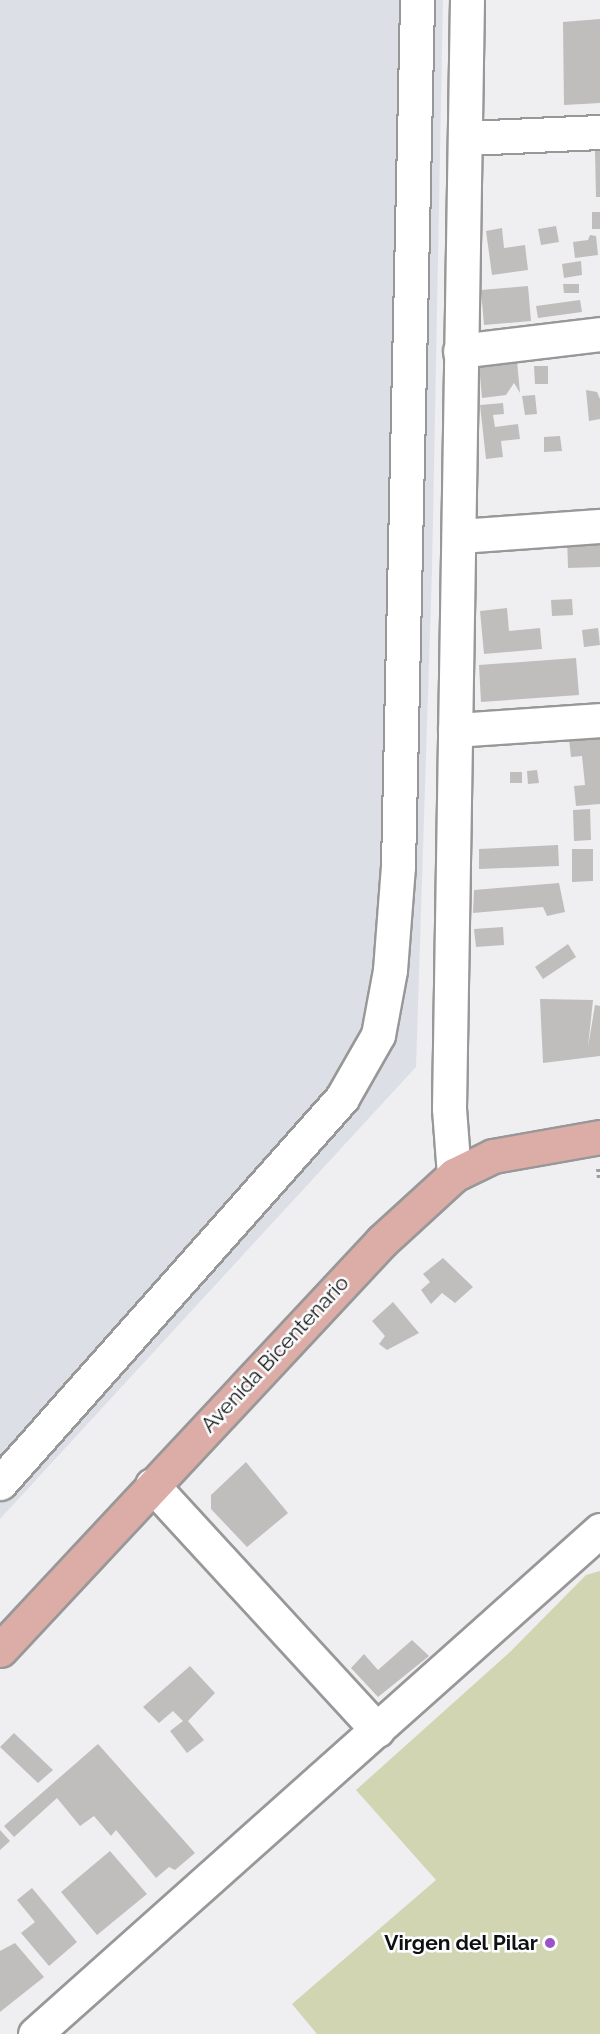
<!DOCTYPE html>
<html>
<head>
<meta charset="utf-8">
<style>
	body { margin:0 }
	#map { position:relative; width:600px; height:2034px; overflow:hidden; background:#efeff1; font-family:Raleway,sans-serif }
	div>[style] { position:absolute }
	[style*='--x'] { left:calc(var(--x)*1px); top:calc(var(--y)*1px); width:calc(var(--w)*1px); rotate:calc(var(--a)*1deg) }
	.built>* { inset:0; background:#dddfe7 }
	.green>* { inset:0; background:#d1d5b2 }
	.building>* { inset:0; background:#bfbebd }
	.path>* { height:4px; margin-top:-2px; transform-origin:0; background:repeating-linear-gradient(90deg,#9d9d9f 0 3px,transparent 0 6px) }
	.roads { filter:drop-shadow(2px 0 #989899) drop-shadow(-2px 0 #989899) drop-shadow(0 2px #989899) drop-shadow(0 -2px #989899) }
	.minor>* { height:33px; margin:-16.5px; padding:0 16.5px; transform-origin:16.5px; border-radius:16.5px; background:#fff }
	.major>* { height:33px; margin:-16.5px; padding:0 16.5px; transform-origin:16.5px; border-radius:16.5px; background:#dcada7 }
	.dots>* { width:16px; height:16px; translate:-50% -50%; box-sizing:border-box; border:3px solid #fcfdfe; border-radius:50% }
	span { translate:-50% -50%; white-space:nowrap; text-align:center; line-height:1.15; -webkit-text-stroke:5px #fcfdfe; paint-order:stroke }
	.street-label { font-size:21px; color:#101011 }
	.poi-label { font-size:21px; color:#101011; font-weight:700 }
	.right { translate:-100% -50%; text-align:right }
</style>
</head>
<body>
<div id="map">
	<div class="built">
		<i style="clip-path:polygon(0 0,443px 0,432px 570px,416px 1067px,0 1519px)"></i>
	</div>
	<div class="green">
		<i style="clip-path:polygon(600px 1571px,600px 2034px,317px 2034px,292px 2004px,436px 1880px,356px 1790px,511px 1651px,586px 1575px)"></i>
	</div>
	<div class="building">
		<i style="clip-path:polygon(600px 19px,600px 103px,564px 105px,563px 22px)"></i>
		<i style="clip-path:polygon(595px 151px,600px 151px,600px 197px,596px 197px)"></i>
		<i style="clip-path:polygon(592px 212px,600px 212px,600px 229px,592px 229px)"></i>
		<i style="clip-path:polygon(556px 226px,559px 242px,541px 245px,538px 229px)"></i>
		<i style="clip-path:polygon(502px 228px,504px 248px,525px 245px,528px 270px,492px 275px,486px 231px)"></i>
		<i style="clip-path:polygon(590px 235px,596px 236px,598px 255px,575px 258px,573px 242px,588px 240px)"></i>
		<i style="clip-path:polygon(581px 261px,582px 275px,564px 278px,562px 264px)"></i>
		<i style="clip-path:polygon(563px 284px,579px 284px,579px 293px,564px 293px)"></i>
		<i style="clip-path:polygon(528px 286px,531px 321px,484px 325px,481px 290px)"></i>
		<i style="clip-path:polygon(580px 300px,582px 312px,538px 318px,536px 306px)"></i>
		<i style="clip-path:polygon(517px 361px,520px 393px,514px 383px,506px 395px,482px 398px,479px 365px)"></i>
		<i style="clip-path:polygon(534px 366px,548px 366px,548px 384px,535px 384px)"></i>
		<i style="clip-path:polygon(586px 390px,597px 392px,600px 399px,600px 419px,589px 421px)"></i>
		<i style="clip-path:polygon(535px 395px,537px 414px,525px 415px,522px 396px)"></i>
		<i style="clip-path:polygon(503px 403px,504px 414px,493px 415px,495px 427px,518px 424px,520px 439px,501px 441px,503px 457px,486px 459px,480px 405px)"></i>
		<i style="clip-path:polygon(560px 436px,562px 451px,544px 452px,544px 437px)"></i>
		<i style="clip-path:polygon(600px 534px,600px 567px,568px 568px,567px 535px)"></i>
		<i style="clip-path:polygon(572px 599px,573px 615px,552px 616px,551px 600px)"></i>
		<i style="clip-path:polygon(507px 608px,509px 631px,540px 628px,542px 649px,484px 654px,480px 611px)"></i>
		<i style="clip-path:polygon(598px 628px,600px 645px,584px 647px,582px 630px)"></i>
		<i style="clip-path:polygon(576px 658px,579px 695px,481px 702px,479px 665px)"></i>
		<i style="clip-path:polygon(600px 735px,600px 804px,576px 806px,574px 786px,585px 785px,582px 756px,571px 757px,569px 739px)"></i>
		<i style="clip-path:polygon(537px 770px,539px 783px,528px 784px,527px 771px)"></i>
		<i style="clip-path:polygon(510px 772px,522px 772px,522px 783px,510px 783px)"></i>
		<i style="clip-path:polygon(590px 809px,591px 840px,574px 841px,573px 810px)"></i>
		<i style="clip-path:polygon(558px 845px,559px 866px,479px 869px,479px 849px)"></i>
		<i style="clip-path:polygon(572px 849px,593px 849px,593px 881px,572px 882px)"></i>
		<i style="clip-path:polygon(559px 883px,565px 912px,547px 916px,543px 907px,473px 913px,474px 890px)"></i>
		<i style="clip-path:polygon(503px 927px,504px 945px,476px 947px,474px 929px)"></i>
		<i style="clip-path:polygon(568px 944px,576px 957px,543px 979px,535px 967px)"></i>
		<i style="clip-path:polygon(540px 999px,593px 1000px,588px 1047px,595px 1005px,600px 1006px,600px 1056px,543px 1063px)"></i>
		<i style="clip-path:polygon(443px 1258px,473px 1287px,455px 1303px,442px 1293px,431px 1304px,421px 1290px,430px 1282px,423px 1274px)"></i>
		<i style="clip-path:polygon(393px 1302px,419px 1333px,387px 1350px,379px 1344px,385px 1336px,372px 1321px)"></i>
		<i style="clip-path:polygon(246px 1462px,288px 1513px,247px 1547px,211px 1509px,211px 1495px)"></i>
		<i style="clip-path:polygon(412px 1640px,429px 1656px,378px 1697px,351px 1668px,364px 1654px,378px 1670px)"></i>
		<i style="clip-path:polygon(190px 1666px,215px 1693px,188px 1721px,204px 1740px,187px 1753px,170px 1731px,183px 1721px,173px 1711px,159px 1723px,143px 1707px)"></i>
		<i style="clip-path:polygon(14px 1733px,53px 1770px,38px 1783px,0 1747px)"></i>
		<i style="clip-path:polygon(98px 1744px,195px 1853px,175px 1870px,169px 1867px,156px 1878px,116px 1830px,111px 1836px,94px 1816px,80px 1826px,57px 1798px,14px 1837px,4px 1826px)"></i>
		<i style="clip-path:polygon(0 1830px,10px 1841px,0 1850px)"></i>
		<i style="clip-path:polygon(110px 1851px,147px 1894px,97px 1935px,61px 1892px)"></i>
		<i style="clip-path:polygon(32px 1888px,77px 1942px,49px 1966px,21px 1933px,35px 1922px,17px 1900px)"></i>
		<i style="clip-path:polygon(15px 1943px,44px 1977px,0 2012px,0 1951px)"></i>
	</div>
	<div class="path">
		<i style="--x:598;--y:1169;--w:9;--a:84"></i>
	</div>
	<div class="roads">
		<div class="minor">
			<i style="--x:467;--y:138;--w:133;--a:-2.6"></i>
			<i style="--x:460;--y:351;--w:141;--a:-6.9"></i>
			<i style="--x:459;--y:536;--w:141;--a:-4.1"></i>
			<i style="--x:455;--y:730;--w:145;--a:-3.9"></i>
			<i style="--x:454;--y:1175;--w:67;--a:-94.3"></i>
			<i style="--x:449;--y:1108;--w:1108;--a:-89.07"></i>
			<i style="--x:0;--y:1483;--w:515;--a:-48.38"></i>
			<i style="--x:342;--y:1098;--w:73;--a:-60.3"></i>
			<i style="--x:378;--y:1035;--w:66;--a:-79.5"></i>
			<i style="--x:390;--y:970;--w:104;--a:-85.6"></i>
			<i style="--x:398;--y:866;--w:866;--a:-88.74"></i>
			<i style="--x:152;--y:1485;--w:333;--a:47.4"></i>
			<i style="--x:35;--y:2034;--w:757;--a:-41.73"></i>
		</div>
		<div class="major">
			<i style="--x:0;--y:1650;--w:560;--a:-46.95"></i>
			<i style="--x:382;--y:1241;--w:98;--a:-42.5"></i>
			<i style="--x:454;--y:1175;--w:43;--a:-26"></i>
			<i style="--x:493;--y:1156;--w:109;--a:-10.1"></i>
		</div>
	</div>
	<div class="dots">
		<i style="left:550px;top:1943px;background:#9c51c4"></i>
	</div>
	<div class="street-label">
		<span style="left:275px;top:1354px;rotate:-47deg">Avenida Bicentenario</span>
	</div>
	<div class="poi-label">
		<span class="right" style="left:538px;top:1943px">Virgen del Pilar</span>
	</div>
</div>
</body>
</html>
